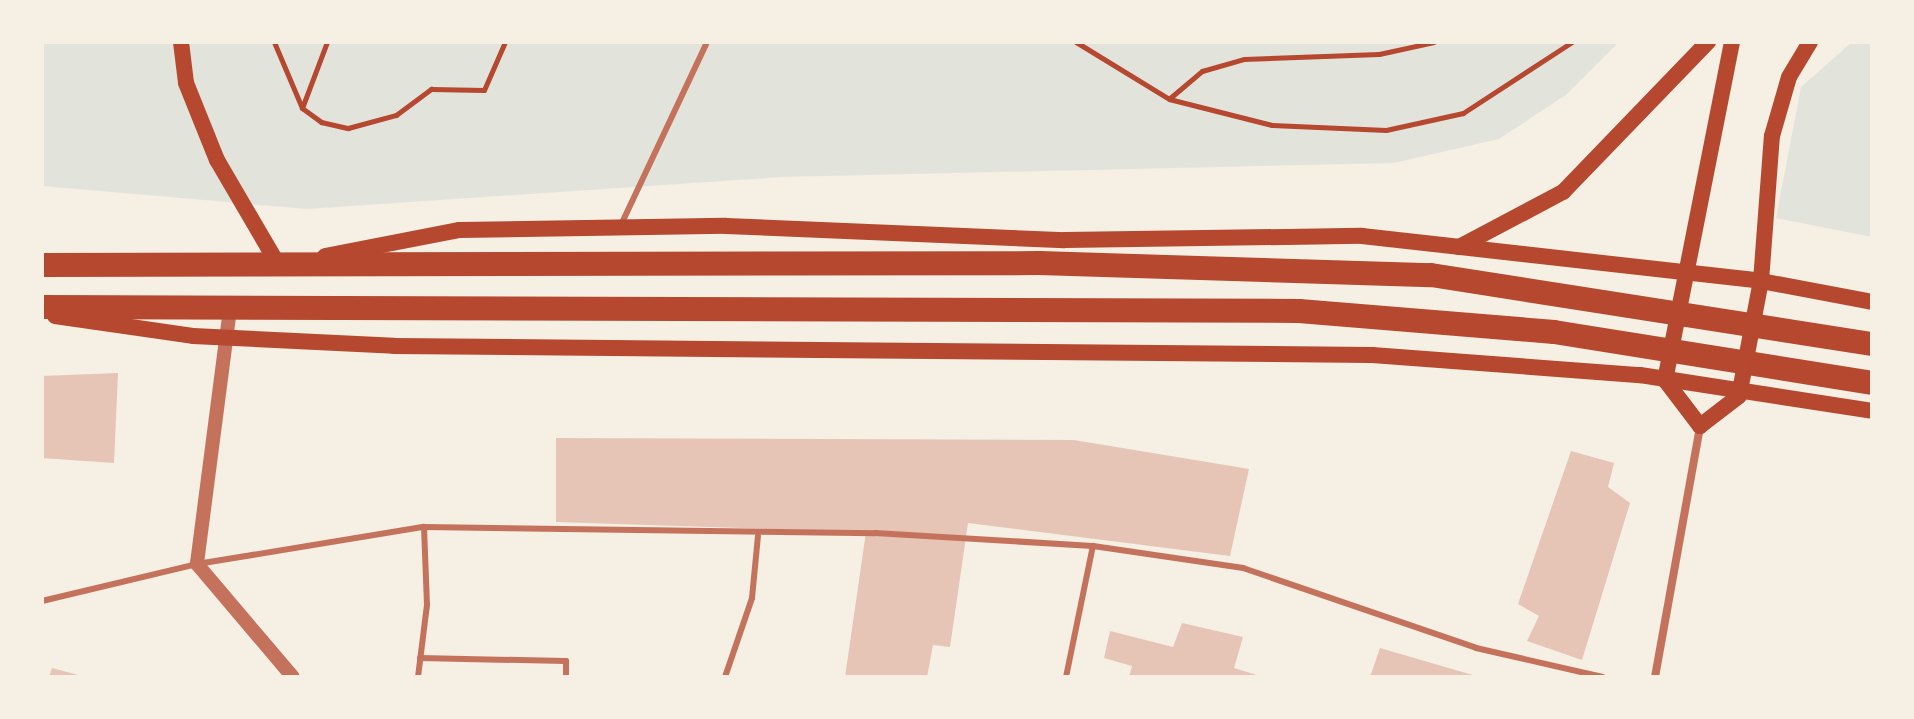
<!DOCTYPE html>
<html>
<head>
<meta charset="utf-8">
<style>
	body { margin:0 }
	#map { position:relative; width:1914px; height:719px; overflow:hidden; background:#f6efe4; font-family:"Asap Condensed",sans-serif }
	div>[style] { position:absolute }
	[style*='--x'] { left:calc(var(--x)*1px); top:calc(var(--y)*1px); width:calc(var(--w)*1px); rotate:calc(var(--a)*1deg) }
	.green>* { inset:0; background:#e2e4dc }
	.building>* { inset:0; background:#e6c5b7 }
	.path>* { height:5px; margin:-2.5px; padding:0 2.5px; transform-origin:2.5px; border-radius:2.5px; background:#b5482f }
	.service>* { height:6px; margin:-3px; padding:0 3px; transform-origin:3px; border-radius:3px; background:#c5725c }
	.minor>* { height:8px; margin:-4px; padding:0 4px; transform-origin:4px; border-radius:4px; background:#c5725c }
	.tertiary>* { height:14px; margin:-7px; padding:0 7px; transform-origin:7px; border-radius:7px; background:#c5725c }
	.secondary>* { height:16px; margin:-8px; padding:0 8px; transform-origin:8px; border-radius:8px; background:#b5482f }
	.motorway>* { height:24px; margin:-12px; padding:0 12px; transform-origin:12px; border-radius:12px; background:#b5482f }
	span { translate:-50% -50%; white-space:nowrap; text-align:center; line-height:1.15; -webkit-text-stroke:8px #f6efe4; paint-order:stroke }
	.frame { position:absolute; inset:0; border:44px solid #f6efe4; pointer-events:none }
</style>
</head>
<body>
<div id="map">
	<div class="green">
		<i style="clip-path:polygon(42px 42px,1619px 42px,1566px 95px,1499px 139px,1394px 163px,782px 177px,307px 209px,42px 186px)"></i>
		<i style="clip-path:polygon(1852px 42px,1872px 42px,1872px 237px,1776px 218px,1801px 87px)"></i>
	</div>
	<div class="building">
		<i style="clip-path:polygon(118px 373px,114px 463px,42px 458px,42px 376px)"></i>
		<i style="clip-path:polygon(556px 438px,1074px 440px,1249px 469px,1230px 556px,968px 523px,950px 647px,933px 645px,927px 677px,845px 677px,866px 532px,556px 522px)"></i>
		<i style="clip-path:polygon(1571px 451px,1614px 463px,1608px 487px,1630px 503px,1582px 660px,1527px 641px,1539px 616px,1518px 604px)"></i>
		<i style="clip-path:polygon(1182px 623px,1243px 637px,1234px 668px,1263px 677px,1129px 677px,1132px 666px,1104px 658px,1110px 631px,1173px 647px)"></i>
		<i style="clip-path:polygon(1380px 648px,1476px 676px,1476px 677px,1370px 677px)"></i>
		<i style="clip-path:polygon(52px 668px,82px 676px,82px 677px,49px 677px)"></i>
	</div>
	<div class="path">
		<i style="--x:274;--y:42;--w:72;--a:67"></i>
		<i style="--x:302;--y:108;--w:24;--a:36"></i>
		<i style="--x:321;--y:122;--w:28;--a:13"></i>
		<i style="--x:348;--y:128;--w:50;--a:-15.2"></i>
		<i style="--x:396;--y:115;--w:44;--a:-36.6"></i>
		<i style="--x:431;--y:89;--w:53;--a:1.1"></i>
		<i style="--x:484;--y:90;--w:52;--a:-66.4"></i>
		<i style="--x:1076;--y:42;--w:109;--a:31.5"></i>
		<i style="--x:1169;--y:99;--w:106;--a:14.2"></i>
		<i style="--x:1272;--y:125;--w:114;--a:2.5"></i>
		<i style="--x:1386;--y:130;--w:79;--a:-12.4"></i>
		<i style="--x:1463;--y:113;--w:130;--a:-33.1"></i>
		<i style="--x:1170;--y:98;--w:42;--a:-40.2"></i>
		<i style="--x:1202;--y:71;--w:44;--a:-15.9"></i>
		<i style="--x:1244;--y:59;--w:135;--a:-2.1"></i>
		<i style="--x:1379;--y:54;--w:56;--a:-12.3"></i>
		<i style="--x:302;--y:108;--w:71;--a:-69.3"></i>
	</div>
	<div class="service">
		<i style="--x:620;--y:227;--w:204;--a:-64.8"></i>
		<i style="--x:42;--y:601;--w:159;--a:-13.4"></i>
		<i style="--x:197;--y:564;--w:230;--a:-9.3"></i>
		<i style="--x:424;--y:527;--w:451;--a:0.8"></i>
		<i style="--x:875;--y:533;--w:218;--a:3.4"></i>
		<i style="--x:420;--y:658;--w:146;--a:1.2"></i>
		<i style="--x:566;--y:661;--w:16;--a:90"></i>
		<i style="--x:418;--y:677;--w:73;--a:-82.9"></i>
		<i style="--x:427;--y:605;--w:78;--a:-92.2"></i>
		<i style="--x:725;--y:677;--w:83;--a:-71.1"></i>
		<i style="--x:752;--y:598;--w:62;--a:-84.5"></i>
		<i style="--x:1066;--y:677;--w:134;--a:-78.4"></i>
		<i style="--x:1093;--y:546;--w:152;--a:8.3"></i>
		<i style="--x:1243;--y:568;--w:246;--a:18.9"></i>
		<i style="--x:1476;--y:648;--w:130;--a:12.9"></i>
	</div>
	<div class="minor">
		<i style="--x:1655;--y:677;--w:255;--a:-79.8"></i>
	</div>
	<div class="tertiary">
		<i style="--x:230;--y:309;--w:257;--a:97.4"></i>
		<i style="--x:197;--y:564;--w:148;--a:49.7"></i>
	</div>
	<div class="secondary">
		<i style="--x:181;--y:42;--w:41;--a:83"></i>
		<i style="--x:186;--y:83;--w:83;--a:68.1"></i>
		<i style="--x:217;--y:160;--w:123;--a:59.7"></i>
		<i style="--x:1732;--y:42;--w:345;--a:101.2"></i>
		<i style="--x:1665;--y:380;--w:58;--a:52.7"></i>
		<i style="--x:1700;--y:426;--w:49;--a:-37.6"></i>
		<i style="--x:1739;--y:396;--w:117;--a:-79.2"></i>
		<i style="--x:1761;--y:281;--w:145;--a:-85.7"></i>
		<i style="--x:1772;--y:136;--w:61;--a:-73.9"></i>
		<i style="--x:1789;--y:77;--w:41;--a:-59"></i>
		<i style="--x:1459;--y:247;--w:118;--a:-27.9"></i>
		<i style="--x:1563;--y:192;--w:209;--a:-46"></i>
		<i style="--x:325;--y:256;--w:136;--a:-11"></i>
		<i style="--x:459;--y:230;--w:267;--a:-0.9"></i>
		<i style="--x:726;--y:226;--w:339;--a:2.4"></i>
		<i style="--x:1065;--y:240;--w:297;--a:-0.8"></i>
		<i style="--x:1362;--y:236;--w:402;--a:6.4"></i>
		<i style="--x:1761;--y:281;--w:113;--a:10.7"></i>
		<i style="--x:55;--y:316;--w:139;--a:8.2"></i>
		<i style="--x:193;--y:336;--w:201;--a:2.8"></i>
		<i style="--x:394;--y:346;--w:978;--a:0.53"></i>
		<i style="--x:1372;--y:355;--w:269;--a:4.3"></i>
		<i style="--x:1640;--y:375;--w:235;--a:8.8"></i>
	</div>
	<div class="motorway">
		<i style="--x:42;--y:265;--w:997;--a:-0.11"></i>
		<i style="--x:1039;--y:263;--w:392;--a:1.8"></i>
		<i style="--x:1431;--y:275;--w:446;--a:8.9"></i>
		<i style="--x:42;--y:307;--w:1257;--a:0.18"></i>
		<i style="--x:1299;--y:311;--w:256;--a:4.7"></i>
		<i style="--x:1554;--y:332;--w:322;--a:9.1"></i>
	</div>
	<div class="frame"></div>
</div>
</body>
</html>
